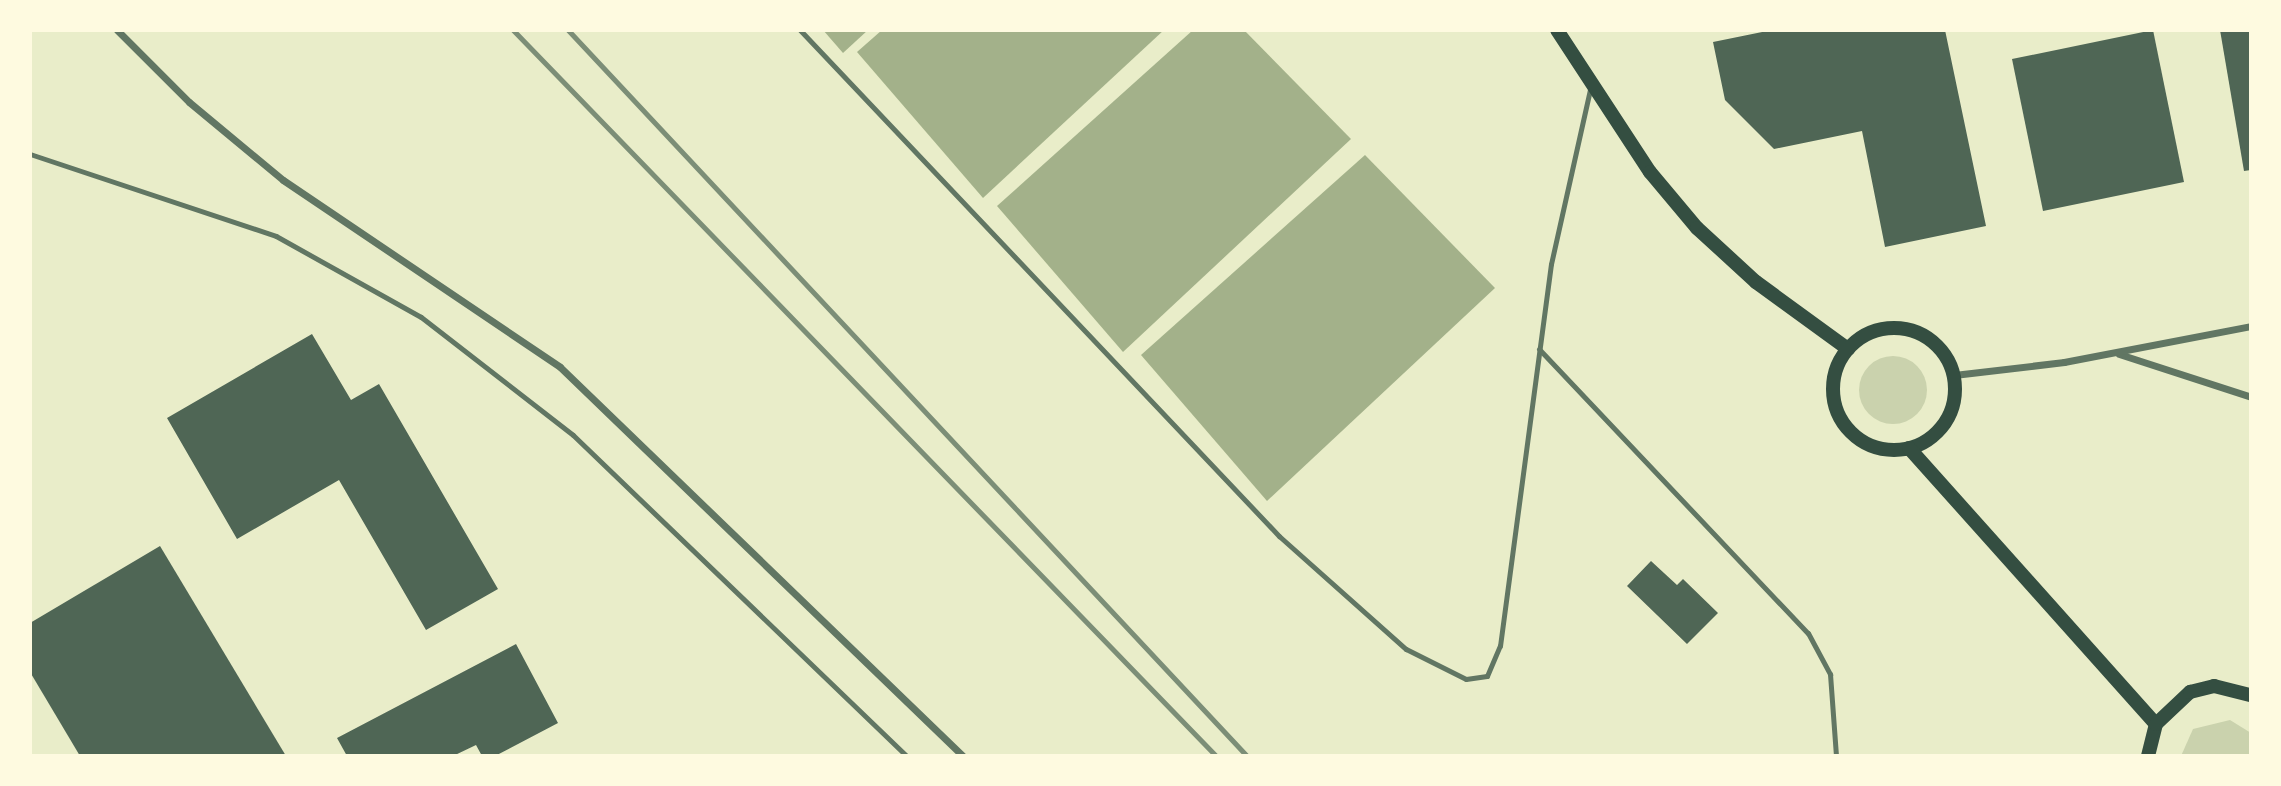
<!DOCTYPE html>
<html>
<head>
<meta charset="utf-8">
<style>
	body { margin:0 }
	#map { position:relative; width:2281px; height:786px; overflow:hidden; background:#e9edc9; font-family:Literata,serif }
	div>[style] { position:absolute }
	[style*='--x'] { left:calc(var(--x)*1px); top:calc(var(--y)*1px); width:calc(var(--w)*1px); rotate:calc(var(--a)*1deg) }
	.green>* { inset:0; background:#cad2ad }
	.round { border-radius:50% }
	.water>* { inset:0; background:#a3b18a }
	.building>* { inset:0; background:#4f6655 }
	.service>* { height:5px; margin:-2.5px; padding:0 2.5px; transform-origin:2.5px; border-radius:2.5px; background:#617663 }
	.minor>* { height:7px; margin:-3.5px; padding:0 3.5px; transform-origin:3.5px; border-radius:3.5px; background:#617663 }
	.secondary>* { height:14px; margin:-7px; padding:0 7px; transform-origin:7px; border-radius:7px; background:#344e41 }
	.secondary>.ring { margin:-7px; padding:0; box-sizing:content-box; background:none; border:14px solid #344e41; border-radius:50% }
	.rail>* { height:5px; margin:-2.5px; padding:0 2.5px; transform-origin:2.5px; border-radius:2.5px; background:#7c8e77 }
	span { translate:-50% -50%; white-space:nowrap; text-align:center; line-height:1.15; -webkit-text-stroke:5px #fefae0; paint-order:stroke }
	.frame { position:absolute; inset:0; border:32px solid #fefae0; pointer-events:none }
</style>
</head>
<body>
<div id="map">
	<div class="green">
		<i class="round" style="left:1859px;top:356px;width:68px;height:68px"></i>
		<i style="clip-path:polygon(2230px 720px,2251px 733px,2251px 756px,2181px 756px,2193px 729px)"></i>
	</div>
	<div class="water">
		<i style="clip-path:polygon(823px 30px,868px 30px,843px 53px)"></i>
		<i style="clip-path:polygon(882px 30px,1164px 30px,983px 198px,857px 52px)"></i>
		<i style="clip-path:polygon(1193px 30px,1244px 30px,1351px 139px,1123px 352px,997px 206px)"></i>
		<i style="clip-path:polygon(1365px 155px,1495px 288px,1267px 501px,1141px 355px)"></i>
	</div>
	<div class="building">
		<i style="clip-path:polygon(1772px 30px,1945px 30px,1986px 226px,1885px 247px,1862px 131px,1774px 149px,1725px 100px,1713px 42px)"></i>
		<i style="clip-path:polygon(2153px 30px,2184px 182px,2043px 211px,2012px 59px)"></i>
		<i style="clip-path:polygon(2220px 30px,2251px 30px,2251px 170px,2244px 171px)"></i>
		<i style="clip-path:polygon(312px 334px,351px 400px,379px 384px,498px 589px,426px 630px,339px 480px,237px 539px,167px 418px)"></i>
		<i style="clip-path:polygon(160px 546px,286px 756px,80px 756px,30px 672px,30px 623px)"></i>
		<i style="clip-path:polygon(1651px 561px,1677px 585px,1683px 579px,1718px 613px,1687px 644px,1627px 586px)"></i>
		<i style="clip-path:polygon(516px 644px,558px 723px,495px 756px,482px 756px,476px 745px,453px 756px,347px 756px,337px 738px)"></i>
	</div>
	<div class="service">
		<i style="--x:800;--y:30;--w:697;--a:46.57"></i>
		<i style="--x:1279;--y:536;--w:170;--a:41.7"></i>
		<i style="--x:1406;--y:649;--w:67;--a:26.6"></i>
		<i style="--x:1466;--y:679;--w:21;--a:-8"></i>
		<i style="--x:1487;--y:676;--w:33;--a:-67"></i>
		<i style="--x:1500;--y:646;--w:385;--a:-82.4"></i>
		<i style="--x:1551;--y:264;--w:183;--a:-77.4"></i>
		<i style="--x:30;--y:154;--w:259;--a:18.4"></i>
		<i style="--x:276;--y:236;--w:166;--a:29.2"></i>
		<i style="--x:421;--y:317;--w:192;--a:37.8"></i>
		<i style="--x:573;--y:435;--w:463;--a:43.9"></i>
		<i style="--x:1539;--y:349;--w:391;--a:46.6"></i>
		<i style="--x:1808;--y:633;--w:47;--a:61.8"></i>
		<i style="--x:1830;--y:674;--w:82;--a:85.8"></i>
	</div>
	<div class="minor">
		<i style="--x:117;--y:30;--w:102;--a:45"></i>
		<i style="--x:189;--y:102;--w:122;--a:39.7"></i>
		<i style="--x:283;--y:180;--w:334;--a:34"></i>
		<i style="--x:560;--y:367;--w:560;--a:43.99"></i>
		<i style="--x:2119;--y:354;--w:139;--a:18"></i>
		<i style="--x:1954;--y:375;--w:111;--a:-6.7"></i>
		<i style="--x:2064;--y:362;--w:190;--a:-10.9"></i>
	</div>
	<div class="secondary">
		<i style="--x:1557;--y:30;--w:170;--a:56.8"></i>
		<i style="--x:1650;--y:172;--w:73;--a:50"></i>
		<i style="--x:1697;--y:228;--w:80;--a:42.5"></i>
		<i style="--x:1756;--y:282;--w:114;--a:36.1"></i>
		<i class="ring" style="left:1833px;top:328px;width:108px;height:108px"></i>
		<i style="--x:1909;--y:448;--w:370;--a:48.2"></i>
		<i style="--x:2148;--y:756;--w:33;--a:-76"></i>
		<i style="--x:2156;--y:724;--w:47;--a:-43.3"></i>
		<i style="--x:2190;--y:692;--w:25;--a:-14"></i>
		<i style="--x:2214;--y:686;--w:38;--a:14"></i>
	</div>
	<div class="rail">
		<i style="--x:513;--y:30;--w:1011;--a:45.92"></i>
		<i style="--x:568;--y:30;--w:994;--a:46.92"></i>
	</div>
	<div class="frame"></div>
</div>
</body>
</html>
